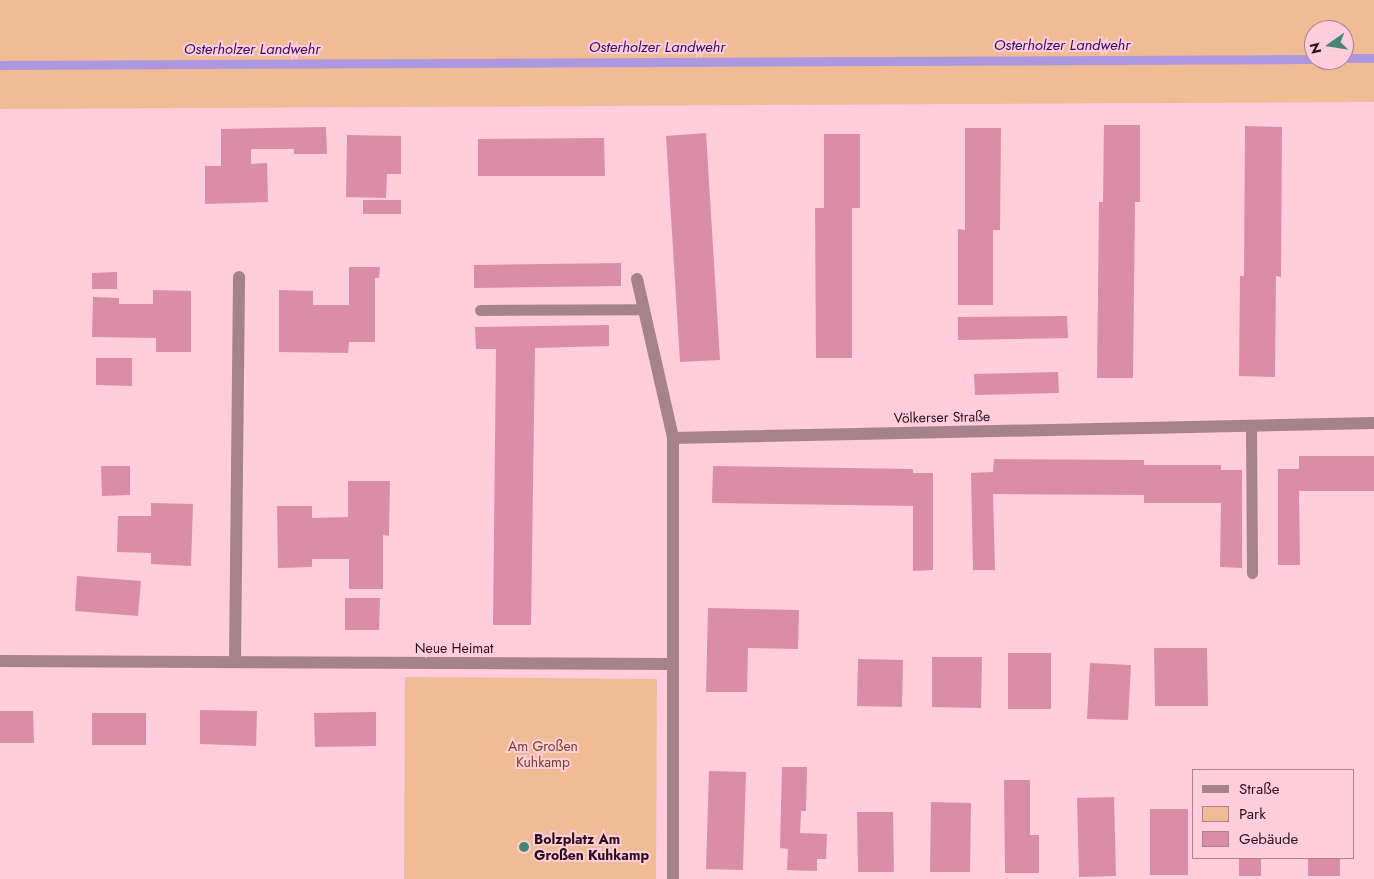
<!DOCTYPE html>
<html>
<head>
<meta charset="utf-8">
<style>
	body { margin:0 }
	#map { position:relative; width:1374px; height:879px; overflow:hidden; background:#ffcddc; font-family:Jost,sans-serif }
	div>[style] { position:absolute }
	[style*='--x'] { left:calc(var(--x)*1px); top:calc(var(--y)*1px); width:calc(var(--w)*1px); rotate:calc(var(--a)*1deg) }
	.green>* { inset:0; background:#efbc96 }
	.stream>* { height:9px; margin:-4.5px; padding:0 4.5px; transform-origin:4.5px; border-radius:4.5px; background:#ad97df }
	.building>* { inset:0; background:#da8da7 }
	.lane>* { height:11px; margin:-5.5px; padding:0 5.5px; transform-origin:5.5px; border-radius:5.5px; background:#a6828d }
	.street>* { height:12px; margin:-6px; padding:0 6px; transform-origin:6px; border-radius:6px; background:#a6828d }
	.dots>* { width:14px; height:14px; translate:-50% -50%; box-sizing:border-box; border:2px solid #ffcddc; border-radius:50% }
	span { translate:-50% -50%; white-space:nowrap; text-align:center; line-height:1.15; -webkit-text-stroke:4px #ffcddc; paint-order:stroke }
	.street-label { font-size:14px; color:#2c0f1a }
	.park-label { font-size:14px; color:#71441e }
	.poi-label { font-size:14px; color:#2c0f1a; font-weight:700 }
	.left { translate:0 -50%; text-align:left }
	.water-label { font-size:15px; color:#340d62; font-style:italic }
	.legend { position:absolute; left:1192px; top:769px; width:162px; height:90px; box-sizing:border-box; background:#ffcddc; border:1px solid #ab818e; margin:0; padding:6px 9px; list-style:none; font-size:15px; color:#2c0f1a }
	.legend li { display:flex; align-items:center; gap:10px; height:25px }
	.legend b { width:25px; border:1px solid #ab818e }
	.north { position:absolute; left:1304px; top:20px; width:50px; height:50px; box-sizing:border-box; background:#ffcddc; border:1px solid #ab818e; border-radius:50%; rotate:257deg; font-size:14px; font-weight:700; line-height:20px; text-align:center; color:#2c0f1a }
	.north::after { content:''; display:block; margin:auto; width:18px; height:22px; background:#438678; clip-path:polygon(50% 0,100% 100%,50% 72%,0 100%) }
</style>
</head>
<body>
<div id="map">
	<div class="green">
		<i style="clip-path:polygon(evenodd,0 0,1374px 0,1374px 102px,0 109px,0 0,1314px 30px,1344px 30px,1344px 60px,1314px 60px,1314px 30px)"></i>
		<i style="clip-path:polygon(405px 677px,657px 679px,656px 879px,404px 879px)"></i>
	</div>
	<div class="stream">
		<i style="--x:1344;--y:58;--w:30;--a:0"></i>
		<i style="--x:0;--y:65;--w:1314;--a:-0.26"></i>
	</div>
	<div class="building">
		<i style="clip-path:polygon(1104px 125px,1140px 125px,1140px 202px,1135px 202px,1133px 378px,1097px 378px,1099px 202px,1103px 202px)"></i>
		<i style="clip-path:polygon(1245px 126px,1282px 127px,1281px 277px,1276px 276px,1275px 377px,1239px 376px,1240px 276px,1244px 276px)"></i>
		<i style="clip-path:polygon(326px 127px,327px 154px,294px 154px,294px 149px,251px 149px,251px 164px,267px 163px,268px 202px,205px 204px,205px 166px,221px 166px,221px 129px)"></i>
		<i style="clip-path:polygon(965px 128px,1001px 128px,1000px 230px,993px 230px,993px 305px,958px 305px,958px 229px,965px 230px)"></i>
		<i style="clip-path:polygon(706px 133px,720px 360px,680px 362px,666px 136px)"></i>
		<i style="clip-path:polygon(824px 134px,860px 134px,860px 208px,852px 208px,852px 358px,816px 358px,815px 208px,824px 208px)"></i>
		<i style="clip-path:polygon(347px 135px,401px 136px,401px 174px,387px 174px,386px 198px,346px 197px)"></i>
		<i style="clip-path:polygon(604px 138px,605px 176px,478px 176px,478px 139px)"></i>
		<i style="clip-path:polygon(363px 200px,401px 200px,401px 214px,363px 214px)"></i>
		<i style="clip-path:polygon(621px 263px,621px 286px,474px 288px,474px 265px)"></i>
		<i style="clip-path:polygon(349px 267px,380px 267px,379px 278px,375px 278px,375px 342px,349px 342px,348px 353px,279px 352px,279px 290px,313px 291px,313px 305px,349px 305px)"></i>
		<i style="clip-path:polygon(117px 272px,117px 289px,92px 289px,92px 273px)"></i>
		<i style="clip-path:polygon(153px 290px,191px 291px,191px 352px,156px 352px,156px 338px,92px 337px,93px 297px,119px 298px,119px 304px,153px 304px)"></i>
		<i style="clip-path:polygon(1067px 316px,1068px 338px,958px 340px,958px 317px)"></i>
		<i style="clip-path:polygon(609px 325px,609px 346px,535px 348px,531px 625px,493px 625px,496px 349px,476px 349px,475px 327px)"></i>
		<i style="clip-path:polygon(96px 358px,132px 358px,132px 386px,96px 385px)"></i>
		<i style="clip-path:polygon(1058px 372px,1059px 393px,975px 395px,974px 374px)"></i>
		<i style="clip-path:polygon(1299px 456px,1374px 456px,1374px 491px,1299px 491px,1300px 565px,1278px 565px,1278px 469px,1299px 469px)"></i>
		<i style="clip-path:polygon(994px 459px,1144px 460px,1144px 465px,1221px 465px,1221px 470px,1242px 470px,1242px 568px,1220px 567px,1221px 503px,1144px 503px,1144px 495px,993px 494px,995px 570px,973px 570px,971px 473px,993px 472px)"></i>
		<i style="clip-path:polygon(101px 466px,130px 466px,130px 495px,102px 496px)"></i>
		<i style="clip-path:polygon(713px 466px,913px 469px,913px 473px,933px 473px,933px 570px,913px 571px,913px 506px,712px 503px)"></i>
		<i style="clip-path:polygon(348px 481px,390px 481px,389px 536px,383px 535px,383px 589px,349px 589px,349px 559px,312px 559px,312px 567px,278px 568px,277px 506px,312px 506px,312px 518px,348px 517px)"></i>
		<i style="clip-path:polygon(151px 503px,193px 504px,191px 566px,151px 564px,151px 553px,117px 552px,118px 516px,151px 516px)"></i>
		<i style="clip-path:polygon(77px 576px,141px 581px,138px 616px,75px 611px)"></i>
		<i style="clip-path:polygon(345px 598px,380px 598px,379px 630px,345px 630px)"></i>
		<i style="clip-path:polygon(708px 608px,799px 610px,798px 649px,748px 648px,747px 692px,706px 692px)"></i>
		<i style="clip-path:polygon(1154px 648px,1207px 648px,1208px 706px,1155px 706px)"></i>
		<i style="clip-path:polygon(1008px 653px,1051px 653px,1051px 709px,1008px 709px)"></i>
		<i style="clip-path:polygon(932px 657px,982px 657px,981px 708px,932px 707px)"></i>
		<i style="clip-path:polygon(858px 659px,903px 660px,902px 707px,857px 706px)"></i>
		<i style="clip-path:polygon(1090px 663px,1131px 665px,1128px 720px,1087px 719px)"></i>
		<i style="clip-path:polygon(200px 710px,257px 711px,256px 746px,200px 744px)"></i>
		<i style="clip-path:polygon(0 711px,33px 711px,34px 743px,0 743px)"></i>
		<i style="clip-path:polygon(376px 712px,376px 746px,315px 747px,314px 713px)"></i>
		<i style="clip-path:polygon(92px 713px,146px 713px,146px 745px,92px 745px)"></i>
		<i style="clip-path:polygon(782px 767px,807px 767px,806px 811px,801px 811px,800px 833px,827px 834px,826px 859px,817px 859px,817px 871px,787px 870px,788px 849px,780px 848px)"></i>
		<i style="clip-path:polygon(709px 771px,746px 772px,743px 870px,706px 869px)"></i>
		<i style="clip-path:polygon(1004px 780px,1030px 780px,1030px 835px,1039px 835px,1039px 873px,1005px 873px)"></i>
		<i style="clip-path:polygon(1114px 797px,1116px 876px,1079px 877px,1077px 798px)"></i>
		<i style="clip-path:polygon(931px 802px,971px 803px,970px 872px,930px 872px)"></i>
		<i style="clip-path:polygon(1150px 809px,1188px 809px,1188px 875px,1150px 875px)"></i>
		<i style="clip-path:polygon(857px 812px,893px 812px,894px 872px,858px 872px)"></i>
		<i style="clip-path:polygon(1239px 858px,1261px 858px,1261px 876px,1239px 876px)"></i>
		<i style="clip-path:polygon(1308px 858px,1340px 858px,1340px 876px,1308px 876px)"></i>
	</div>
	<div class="lane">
		<i style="--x:480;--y:310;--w:164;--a:-0.3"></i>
		<i style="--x:1251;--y:426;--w:147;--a:89.6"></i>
	</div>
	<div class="street">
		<i style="--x:637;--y:279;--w:163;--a:77.2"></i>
		<i style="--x:673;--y:438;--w:441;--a:90"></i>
		<i style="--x:673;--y:438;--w:701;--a:-1.23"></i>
		<i style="--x:0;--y:661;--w:673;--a:0.26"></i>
		<i style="--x:235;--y:662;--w:385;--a:-89.4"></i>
	</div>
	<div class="dots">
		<i style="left:524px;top:847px;background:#438678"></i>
	</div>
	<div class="street-label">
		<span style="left:942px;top:417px;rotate:-1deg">Völkerser Straße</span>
		<span style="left:454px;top:648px">Neue Heimat</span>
	</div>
	<div class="park-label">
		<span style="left:543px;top:754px">Am Großen<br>Kuhkamp</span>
	</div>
	<div class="poi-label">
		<span class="left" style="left:534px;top:847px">Bolzplatz Am<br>Großen Kuhkamp</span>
	</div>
	<div class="water-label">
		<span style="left:1062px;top:46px">Osterholzer Landwehr</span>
		<span style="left:657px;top:48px">Osterholzer Landwehr</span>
		<span style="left:252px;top:50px">Osterholzer Landwehr</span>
	</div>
	<ul class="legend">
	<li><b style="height:6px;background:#a6828d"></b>Straße</li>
	<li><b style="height:14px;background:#efbc96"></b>Park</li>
	<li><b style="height:14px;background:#da8da7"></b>Gebäude</li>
	</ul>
	<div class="north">N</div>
</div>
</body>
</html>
